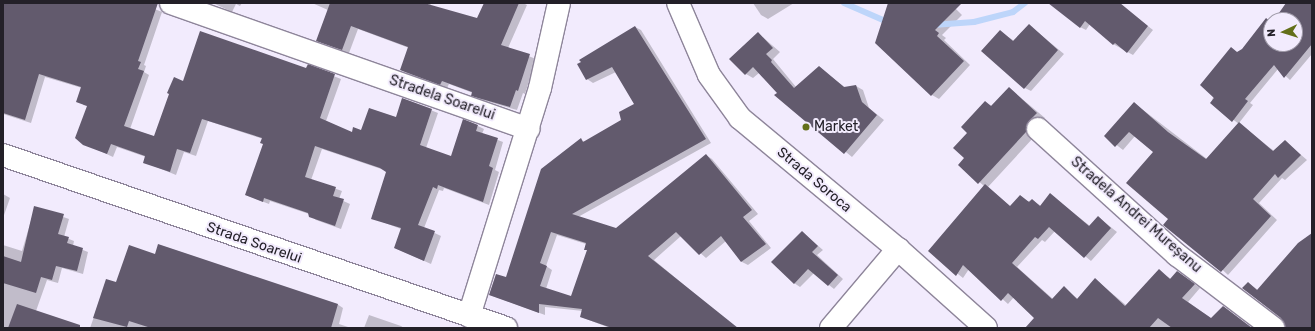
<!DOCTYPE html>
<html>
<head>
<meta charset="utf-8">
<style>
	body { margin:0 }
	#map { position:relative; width:1315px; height:331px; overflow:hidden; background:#f2ebfd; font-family:Rubik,sans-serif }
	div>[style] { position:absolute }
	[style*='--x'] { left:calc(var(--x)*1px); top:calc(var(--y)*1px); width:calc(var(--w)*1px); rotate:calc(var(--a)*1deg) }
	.shadow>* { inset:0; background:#0003 }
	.stream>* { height:6px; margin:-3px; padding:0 3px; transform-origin:3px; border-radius:3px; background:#bdd5fa }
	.building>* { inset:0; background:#625a6d }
	.roads { filter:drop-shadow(1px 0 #8e859a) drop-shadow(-1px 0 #8e859a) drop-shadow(0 1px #8e859a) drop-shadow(0 -1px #8e859a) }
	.minor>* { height:22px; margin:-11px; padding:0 11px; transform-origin:11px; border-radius:11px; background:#fff }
	.dots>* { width:11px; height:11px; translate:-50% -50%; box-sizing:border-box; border:2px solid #f2ebfd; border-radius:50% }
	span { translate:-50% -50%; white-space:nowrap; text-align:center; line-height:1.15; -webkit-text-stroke:4px #f2ebfd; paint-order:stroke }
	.street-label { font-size:14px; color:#232028 }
	.poi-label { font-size:14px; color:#232028 }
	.left { translate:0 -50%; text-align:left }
	.frame { position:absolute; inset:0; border:4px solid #232028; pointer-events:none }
	.north { position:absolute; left:1263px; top:12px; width:40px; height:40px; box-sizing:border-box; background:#f2ebfd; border:1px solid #9f9aa8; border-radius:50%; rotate:266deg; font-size:11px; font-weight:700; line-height:16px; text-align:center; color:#232028 }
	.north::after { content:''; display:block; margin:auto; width:14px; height:18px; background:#636f19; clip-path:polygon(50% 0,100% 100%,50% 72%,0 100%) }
</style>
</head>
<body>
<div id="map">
	<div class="shadow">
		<i style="clip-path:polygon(3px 3px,140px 3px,162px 12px,144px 65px,146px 66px,144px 72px,149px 75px,130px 129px,155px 137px,183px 82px,307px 69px,308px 66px,341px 79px,326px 121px,352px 133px,396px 118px,403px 99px,438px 113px,426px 148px,452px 157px,478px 126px,484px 129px,482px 134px,503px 142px,495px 170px,499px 172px,489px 205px,444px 188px,443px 191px,439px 190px,424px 228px,441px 236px,431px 264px,395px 248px,401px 229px,372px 218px,387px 171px,322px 149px,311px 180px,342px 191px,339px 199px,350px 204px,341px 229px,316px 220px,309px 214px,270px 201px,269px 204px,246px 195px,264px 144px,263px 139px,208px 121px,196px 156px,184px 152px,176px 175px,144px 162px,146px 157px,117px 147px,113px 157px,85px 144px,88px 106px,83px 105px,82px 88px,45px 77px,31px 123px,3px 114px)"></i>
		<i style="clip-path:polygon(213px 3px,242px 3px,240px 6px,236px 4px,232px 12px)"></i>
		<i style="clip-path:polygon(312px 3px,422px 3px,422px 8px,424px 3px,431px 3px,430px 6px,478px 20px,485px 3px,523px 3px,527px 5px,508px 48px,536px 59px,525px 94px,523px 93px,517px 110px,479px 99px,472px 95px,473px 93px,449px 84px,447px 88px,408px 74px,401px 70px,409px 48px,358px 29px,349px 53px,324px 44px,317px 40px,328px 10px)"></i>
		<i style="clip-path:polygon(753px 3px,794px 3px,768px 19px,761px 15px)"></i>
		<i style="clip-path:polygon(889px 3px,950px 3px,962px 15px,942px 35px,946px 38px,944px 40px,970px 65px,939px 99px,932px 95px)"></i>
		<i style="clip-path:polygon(1053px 3px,1107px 3px,1123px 7px,1153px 30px,1133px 55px,1113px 44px,1090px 24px,1086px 30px,1080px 27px)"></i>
		<i style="clip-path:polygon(1287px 3px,1307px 3px,1312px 6px,1312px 54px,1290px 80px,1278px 69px,1250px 103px,1253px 105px,1239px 123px,1274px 151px,1285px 141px,1307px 160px,1285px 180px,1282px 178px,1259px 203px,1277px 220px,1228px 275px,1169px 219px,1154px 152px,1135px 136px,1123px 150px,1105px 136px,1134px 103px,1207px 159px,1239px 124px,1211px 103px,1231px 48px,1238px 53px,1242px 50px,1266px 19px,1271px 22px,1271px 44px,1295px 44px,1295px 20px,1275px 20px)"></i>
		<i style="clip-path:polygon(1029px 25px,1064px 54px,1031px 91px,1025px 88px,1000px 31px,1014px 41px)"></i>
		<i style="clip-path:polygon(evenodd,635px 27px,641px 30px,711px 143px,578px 217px,616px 229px,706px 155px,712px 159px,758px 214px,749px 221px,771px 248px,748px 265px,742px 262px,726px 241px,706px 258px,681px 236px,654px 260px,736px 328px,610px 328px,581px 317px,583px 311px,545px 307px,545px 315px,490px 295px,507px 278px,581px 140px,585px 142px,622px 120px,635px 104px,616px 72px,593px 83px,587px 79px,635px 27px,557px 235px,586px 244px,585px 249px,588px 251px,572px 298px,546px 289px,552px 270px,546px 266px,557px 235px)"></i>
		<i style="clip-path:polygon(758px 33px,780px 52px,773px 59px,796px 87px,819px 68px,846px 88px,856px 86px,863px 90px,869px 108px,884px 120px,852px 157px,776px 95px,779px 93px,759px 73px,753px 78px,746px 74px)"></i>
		<i style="clip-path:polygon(1009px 88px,1045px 118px,1037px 126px,1034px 137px,988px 187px,1011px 207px,1032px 200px,1041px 206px,1051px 195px,1090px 226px,1098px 217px,1117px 232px,1091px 261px,1055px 231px,1045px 242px,1042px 240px,1017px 267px,1053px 299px,1064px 288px,1078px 299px,1095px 279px,1127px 306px,1159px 271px,1171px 279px,1177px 272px,1200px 288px,1188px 302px,1212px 319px,1224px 307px,1252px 328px,1032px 328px,1035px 318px,1014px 297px,1008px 304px,969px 269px,963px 278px,929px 251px,984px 186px,960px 165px,966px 158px,968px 133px,986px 103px,992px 106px)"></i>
		<i style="clip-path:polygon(3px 194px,10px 198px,3px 218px)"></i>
		<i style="clip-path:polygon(35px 207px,69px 219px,64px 237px,74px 241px,73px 246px,88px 252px,83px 274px,62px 268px,58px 283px,47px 280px,36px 311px,68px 328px,3px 328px,3px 245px,22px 251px)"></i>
		<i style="clip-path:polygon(802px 232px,823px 250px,817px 255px,843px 279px,834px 289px,814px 273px,800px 287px,794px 283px)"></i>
		<i style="clip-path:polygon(1312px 235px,1312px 328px,1286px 328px,1285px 322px,1243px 288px,1248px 283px,1258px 290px)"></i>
		<i style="clip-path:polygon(156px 255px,337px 304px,343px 308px,339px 324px,351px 328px,90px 328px,107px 280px,117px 284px)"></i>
		<i style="clip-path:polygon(369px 315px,401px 326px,404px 328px,364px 328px)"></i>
	</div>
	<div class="stream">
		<i style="--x:844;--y:3;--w:50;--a:23.5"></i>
		<i style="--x:933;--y:25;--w:41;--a:-4.2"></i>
		<i style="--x:974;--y:22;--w:40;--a:-14.4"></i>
		<i style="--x:1013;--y:12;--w:15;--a:-37"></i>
	</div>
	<div class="building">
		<i style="clip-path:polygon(3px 3px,158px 3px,138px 61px,141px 62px,138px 69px,144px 71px,124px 126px,154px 136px,169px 94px,167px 93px,174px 77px,183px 81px,200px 31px,306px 68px,308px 64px,335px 74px,320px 118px,352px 132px,353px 127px,361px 130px,369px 108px,396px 117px,402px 98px,432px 109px,420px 145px,451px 156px,463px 119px,478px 125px,476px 131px,498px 138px,489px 166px,493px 168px,483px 202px,438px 185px,437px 189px,433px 187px,418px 225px,435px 231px,424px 261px,394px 248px,401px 228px,371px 219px,386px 172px,380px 168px,315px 146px,305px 177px,336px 187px,333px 196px,344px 199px,335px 226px,309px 217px,308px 213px,264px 198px,263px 202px,245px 195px,263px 144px,260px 143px,262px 138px,202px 119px,190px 153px,177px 149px,170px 172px,143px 163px,145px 156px,111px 144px,107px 154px,83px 145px,75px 138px,87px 106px,76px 102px,81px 87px,39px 74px,25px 120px,3px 113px)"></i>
		<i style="clip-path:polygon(330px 3px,424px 3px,477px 18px,484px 3px,519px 3px,501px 45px,530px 54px,518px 91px,516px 90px,510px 107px,471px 96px,472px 92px,442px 81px,440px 85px,400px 70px,408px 47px,351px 26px,342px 50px,316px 41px)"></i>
		<i style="clip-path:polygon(888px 3px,962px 3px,935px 30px,939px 33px,937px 36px,964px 61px,931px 96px,875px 43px)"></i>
		<i style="clip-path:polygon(1048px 3px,1120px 3px,1148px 26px,1127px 53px,1115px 43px,1113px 45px,1085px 21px,1080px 28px)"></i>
		<i style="clip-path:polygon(1286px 3px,1312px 3px,1312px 44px,1284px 78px,1274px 65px,1245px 99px,1248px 101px,1232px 122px,1210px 103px,1214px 98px,1200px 85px,1231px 47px,1237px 52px,1242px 49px,1266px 18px,1271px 22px,1271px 44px,1295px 44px,1295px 20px,1274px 20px)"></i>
		<i style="clip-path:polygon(1029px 24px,1058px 50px,1024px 89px,981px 51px,1000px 30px,1013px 41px)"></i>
		<i style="clip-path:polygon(evenodd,635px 26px,706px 139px,572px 214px,616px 228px,706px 154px,752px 210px,743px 217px,766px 244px,741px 262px,721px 236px,699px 255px,676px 232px,648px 256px,738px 328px,612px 328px,580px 317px,582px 309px,539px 304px,539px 313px,489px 295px,496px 274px,506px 277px,541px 169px,581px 138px,583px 142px,621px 120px,619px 112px,634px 104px,612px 67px,586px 80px,577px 64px,581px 62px,579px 60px,635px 26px,551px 232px,586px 243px,584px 250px,587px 250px,571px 296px,540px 286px,547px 266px,540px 263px,551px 232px)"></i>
		<i style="clip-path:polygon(758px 32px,773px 48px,766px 54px,772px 60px,771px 62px,794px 88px,819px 66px,844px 87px,856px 85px,862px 102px,877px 115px,844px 154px,774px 95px,777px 93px,753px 67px,745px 75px,729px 59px)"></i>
		<i style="clip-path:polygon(1009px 87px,1037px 113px,1029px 121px,1026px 132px,978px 184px,958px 165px,964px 158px,953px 148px,967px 133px,961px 127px,985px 101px,991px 106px)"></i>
		<i style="clip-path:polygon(1134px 102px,1168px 132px,1206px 159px,1239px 122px,1273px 151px,1285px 140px,1301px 155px,1278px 178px,1275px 174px,1253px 199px,1271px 216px,1221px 272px,1163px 225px,1168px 219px,1126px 183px,1153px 152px,1129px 132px,1115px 147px,1104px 136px)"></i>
		<i style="clip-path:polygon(985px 184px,1010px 206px,1020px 195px,1029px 202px,1032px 199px,1040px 206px,1050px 193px,1089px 226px,1098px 216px,1111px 228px,1084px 258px,1049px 227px,1038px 239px,1035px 237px,1012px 263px,1052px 299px,1064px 286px,1077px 299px,1095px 278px,1125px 306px,1159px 269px,1170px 279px,1177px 271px,1195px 284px,1182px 298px,1211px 318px,1223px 306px,1252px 328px,1172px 328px,1158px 318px,1149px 328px,1025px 328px,1034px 318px,1008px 293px,1001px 301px,963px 265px,956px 276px,928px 251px)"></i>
		<i style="clip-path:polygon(34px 206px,64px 214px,58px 234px,69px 237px,67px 243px,83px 248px,77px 271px,56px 266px,52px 280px,41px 277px,36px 293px,3px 283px,3px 256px,21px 262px)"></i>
		<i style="clip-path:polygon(802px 231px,818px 246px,812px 252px,838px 275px,828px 286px,808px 269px,794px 284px,771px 262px)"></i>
		<i style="clip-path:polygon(1312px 233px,1312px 328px,1285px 328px,1281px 318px,1242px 288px,1248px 282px,1257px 290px,1298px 243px)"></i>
		<i style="clip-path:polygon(158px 244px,338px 304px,331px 328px,151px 328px,129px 321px,127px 327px,93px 318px,106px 279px,116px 282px,129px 245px,155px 254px)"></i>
		<i style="clip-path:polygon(17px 304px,80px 325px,80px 328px,8px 328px)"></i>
	</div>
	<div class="roads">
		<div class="minor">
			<i style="--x:171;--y:3;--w:379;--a:19.4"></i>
			<i style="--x:678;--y:3;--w:78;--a:66.7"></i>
			<i style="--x:709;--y:75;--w:53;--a:54.2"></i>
			<i style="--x:740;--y:118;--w:205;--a:39.7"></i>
			<i style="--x:898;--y:249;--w:118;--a:41.9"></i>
			<i style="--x:1038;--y:129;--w:188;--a:42.2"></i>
			<i style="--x:1177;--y:255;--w:121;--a:37.2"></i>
			<i style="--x:3;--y:155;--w:532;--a:18.98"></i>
			<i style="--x:469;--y:316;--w:239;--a:-72.7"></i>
			<i style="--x:540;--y:88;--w:87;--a:-77.4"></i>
			<i style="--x:831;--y:328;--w:104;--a:-49.7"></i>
		</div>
	</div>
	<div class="dots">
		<i style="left:806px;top:127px;background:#636f19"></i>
	</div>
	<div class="street-label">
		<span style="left:442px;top:98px;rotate:19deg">Stradela Soarelui</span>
		<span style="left:814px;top:180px;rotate:40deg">Strada Soroca</span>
		<span style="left:1136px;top:215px;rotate:41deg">Stradela Andrei Mureșanu</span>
		<span style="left:254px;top:243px;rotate:19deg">Strada Soarelui</span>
	</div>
	<div class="poi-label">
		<span class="left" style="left:814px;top:127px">Market</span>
	</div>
	<div class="frame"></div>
	<div class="north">N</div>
</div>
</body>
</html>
